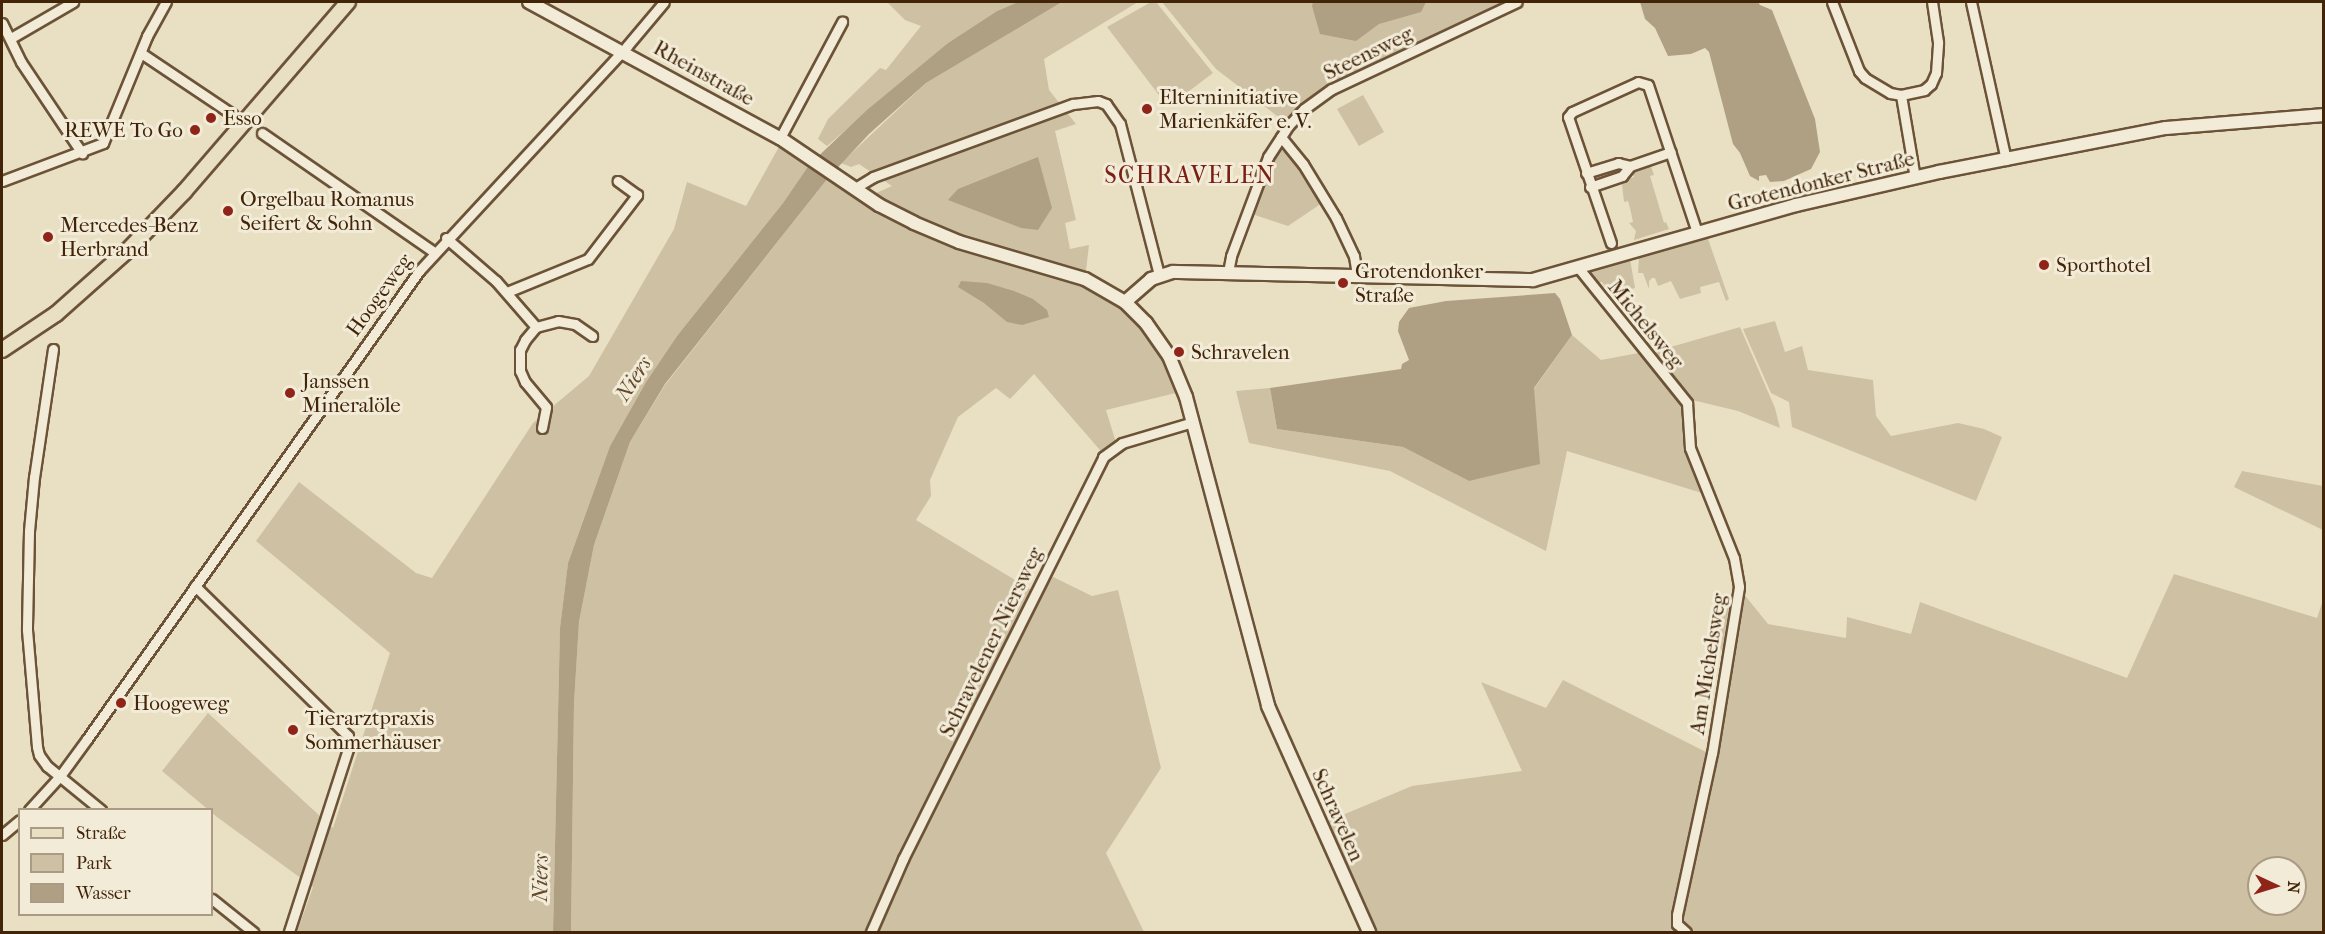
<!DOCTYPE html>
<html>
<head>
<meta charset="utf-8">
<style>
	body { margin:0 }
	#map { position:relative; width:2325px; height:934px; overflow:hidden; background:#e9e0c3; font-family:"IM FELL French Canon",serif }
	div>[style] { position:absolute }
	[style*='--x'] { left:calc(var(--x)*1px); top:calc(var(--y)*1px); width:calc(var(--w)*1px); rotate:calc(var(--a)*1deg) }
	.green>* { inset:0; background:#cdc0a3 }
	.water>* { inset:0; background:#b0a083 }
	.roads { filter:drop-shadow(2px 0 #6c5337) drop-shadow(-2px 0 #6c5337) drop-shadow(0 2px #6c5337) drop-shadow(0 -2px #6c5337) }
	.street>* { height:9px; margin:-4.5px; padding:0 4.5px; transform-origin:4.5px; border-radius:4.5px; background:#f1ebd8 }
	.secondary>* { height:12px; margin:-6px; padding:0 6px; transform-origin:6px; border-radius:6px; background:#f1ebd8 }
	.primary>* { height:14px; margin:-7px; padding:0 7px; transform-origin:7px; border-radius:7px; background:#e9e0c3 }
	.dots>* { width:16px; height:16px; translate:-50% -50%; box-sizing:border-box; border:3px solid #f1ebd8; border-radius:50% }
	span { translate:-50% -50%; white-space:nowrap; text-align:center; line-height:1.15; -webkit-text-stroke:6px #f1ebd8; paint-order:stroke }
	.street-label { font-size:21px; color:#422408 }
	.poi-label { font-size:21px; color:#422408 }
	.left { translate:0 -50%; text-align:left }
	.right { translate:-100% -50%; text-align:right }
	.water-label { font-size:22px; color:#63492d; font-style:italic }
	.quarter-label { font-size:24px; color:#7a1f14; letter-spacing:1.5px }
	.frame { position:absolute; inset:0; border:3px solid #422408; pointer-events:none }
	.legend { position:absolute; left:18px; top:808px; width:195px; height:108px; box-sizing:border-box; background:#f1ebd8; border:2px solid #ab9b85; margin:0; padding:8px 10px; list-style:none; font-size:18px; color:#422408 }
	.legend li { display:flex; align-items:center; gap:12px; height:30px }
	.legend b { width:30px; border:2px solid #ab9b85 }
	.north { position:absolute; left:2247px; top:856px; width:60px; height:60px; box-sizing:border-box; background:#f1ebd8; border:2px solid #ab9b85; border-radius:50%; rotate:94deg; font-size:16px; font-weight:700; line-height:24px; text-align:center; color:#422408 }
	.north::after { content:''; display:block; margin:auto; width:21px; height:27px; background:#8f2418; clip-path:polygon(50% 0,100% 100%,50% 72%,0 100%) }
</style>
</head>
<body>
<div id="map">
	<div class="green">
		<i style="clip-path:polygon(887px 2px,1018px 2px,997px 11px,948px 43px,827px 146px,818px 139px,828px 119px,880px 68px,886px 70px,921px 26px,905px 20px)"></i>
		<i style="clip-path:polygon(1062px 2px,1138px 2px,1044px 59px,1049px 90px,1076px 124px,1055px 131px,1076px 220px,1065px 223px,1070px 249px,1089px 245px,1085px 279px,1079px 283px,1116px 304px,1137px 323px,1151px 340px,1184px 391px,1106px 410px,1118px 449px,1106px 457px,1034px 374px,1010px 399px,996px 388px,958px 417px,930px 480px,931px 496px,916px 520px,1035px 592px,1045px 573px,1092px 596px,1118px 590px,1161px 768px,1106px 853px,1144px 932px,571px 932px,574px 704px,579px 622px,594px 545px,630px 442px,665px 385px,828px 178px,895px 219px,916px 219px,874px 194px,892px 186px,859px 164px,851px 167px,841px 163px,926px 83px)"></i>
		<i style="clip-path:polygon(1151px 2px,1156px 2px,1213px 73px,1168px 107px,1107px 27px)"></i>
		<i style="clip-path:polygon(1162px 2px,1517px 2px,1332px 89px,1289px 125px,1216px 69px)"></i>
		<i style="clip-path:polygon(1363px 95px,1384px 132px,1359px 146px,1337px 109px)"></i>
		<i style="clip-path:polygon(780px 145px,809px 165px,783px 203px,677px 336px,646px 382px,610px 446px,568px 563px,560px 629px,553px 932px,297px 932px,313px 887px,217px 817px,162px 771px,208px 713px,333px 828px,390px 653px,256px 541px,299px 482px,416px 573px,432px 578px,533px 423px,589px 376px,674px 229px,687px 182px,746px 206px)"></i>
		<i style="clip-path:polygon(1281px 150px,1287px 153px,1322px 203px,1288px 226px,1252px 214px,1272px 159px)"></i>
		<i style="clip-path:polygon(1651px 166px,1654px 175px,1650px 176px,1664px 223px,1666px 222px,1669px 229px,1634px 240px,1636px 231px,1629px 223px,1633px 222px,1630px 208px,1628px 201px,1624px 202px,1622px 184px,1617px 183px,1634px 177px,1632px 172px)"></i>
		<i style="clip-path:polygon(1707px 236px,1729px 299px,1726px 301px,1719px 282px,1700px 287px,1701px 293px,1680px 299px,1671px 281px,1658px 286px,1655px 278px,1652px 278px,1649px 281px,1649px 289px,1643px 273px,1638px 273px,1639px 257px)"></i>
		<i style="clip-path:polygon(1630px 259px,1635px 288px,1618px 293px,1621px 307px,1602px 282px,1595px 283px,1588px 275px,1589px 271px)"></i>
		<i style="clip-path:polygon(1775px 321px,1785px 352px,1802px 346px,1808px 370px,1873px 380px,1876px 416px,1891px 436px,1958px 423px,1984px 429px,2002px 437px,1976px 501px,1792px 427px,1789px 402px,1771px 393px,1743px 329px)"></i>
		<i style="clip-path:polygon(1740px 327px,1775px 408px,1780px 428px,1738px 411px,1688px 399px,1682px 423px,1705px 494px,1567px 451px,1546px 551px,1390px 471px,1249px 443px,1236px 391px,1270px 388px,1277px 429px,1403px 447px,1469px 481px,1572px 335px,1601px 360px,1644px 352px,1649px 358px,1657px 351px)"></i>
		<i style="clip-path:polygon(2242px 471px,2323px 486px,2323px 530px,2234px 487px)"></i>
		<i style="clip-path:polygon(evenodd,2174px 574px,2317px 618px,2323px 600px,2323px 932px,1369px 932px,1321px 824px,1412px 786px,1522px 771px,1481px 682px,1546px 708px,1563px 680px,1718px 758px,1726px 652px,1708px 643px,1711px 623px,1743px 593px,1768px 624px,1846px 638px,1847px 617px,1911px 634px,1920px 602px,2127px 678px,2174px 574px,2259px 868px,2295px 868px,2295px 904px,2259px 904px,2259px 868px)"></i>
	</div>
	<div class="water">
		<i style="clip-path:polygon(1018px 2px,1062px 2px,926px 83px,869px 134px,828px 178px,665px 384px,630px 442px,594px 545px,579px 622px,574px 704px,571px 932px,553px 932px,560px 628px,568px 563px,610px 446px,646px 382px,677px 336px,783px 203px,809px 165px,867px 110px,948px 43px,997px 11px)"></i>
		<i style="clip-path:polygon(1313px 2px,1426px 2px,1421px 12px,1379px 24px,1356px 41px,1320px 34px,1312px 6px)"></i>
		<i style="clip-path:polygon(1640px 2px,1758px 2px,1760px 5px,1772px 10px,1815px 119px,1820px 152px,1811px 169px,1784px 181px,1770px 182px,1766px 175px,1759px 176px,1759px 181px,1750px 176px,1740px 153px,1733px 144px,1709px 52px,1705px 48px,1691px 54px,1668px 56px,1655px 28px,1645px 19px)"></i>
		<i style="clip-path:polygon(1038px 157px,1052px 208px,1038px 230px,1021px 228px,948px 200px,958px 189px)"></i>
		<i style="clip-path:polygon(961px 281px,987px 283px,1014px 291px,1033px 299px,1047px 310px,1049px 317px,1022px 325px,1007px 322px,984px 303px,958px 287px)"></i>
		<i style="clip-path:polygon(1555px 293px,1560px 299px,1572px 335px,1534px 388px,1540px 464px,1469px 481px,1403px 447px,1277px 429px,1270px 388px,1401px 369px,1402px 364px,1409px 360px,1398px 331px,1399px 322px,1409px 308px,1446px 301px)"></i>
	</div>
	<div class="roads">
		<div class="street">
			<i style="--x:1832;--y:2;--w:74;--a:68.6"></i>
			<i style="--x:1859;--y:71;--w:9;--a:49"></i>
			<i style="--x:1865;--y:78;--w:29;--a:31"></i>
			<i style="--x:1890;--y:93;--w:11;--a:10"></i>
			<i style="--x:1971;--y:2;--w:162;--a:77.5"></i>
			<i style="--x:2;--y:23;--w:43;--a:64"></i>
			<i style="--x:21;--y:62;--w:110;--a:56.2"></i>
			<i style="--x:11;--y:38;--w:72;--a:-30.1"></i>
			<i style="--x:141;--y:53;--w:110;--a:33.8"></i>
			<i style="--x:262;--y:133;--w:209;--a:34.7"></i>
			<i style="--x:1281;--y:137;--w:35;--a:51"></i>
			<i style="--x:1303;--y:164;--w:63;--a:58.6"></i>
			<i style="--x:1336;--y:218;--w:42;--a:64.7"></i>
			<i style="--x:1354;--y:256;--w:20;--a:81"></i>
			<i style="--x:780;--y:138;--w:132;--a:-61.9"></i>
			<i style="--x:1586;--y:173;--w:34;--a:-17"></i>
			<i style="--x:1618;--y:163;--w:12;--a:14"></i>
			<i style="--x:1630;--y:166;--w:43;--a:-18.9"></i>
			<i style="--x:1915;--y:178;--w:84;--a:-99.6"></i>
			<i style="--x:1901;--y:95;--w:24;--a:-12"></i>
			<i style="--x:1924;--y:90;--w:9;--a:-41"></i>
			<i style="--x:1931;--y:84;--w:12;--a:-66"></i>
			<i style="--x:1936;--y:73;--w:31;--a:-86"></i>
			<i style="--x:1938;--y:42;--w:40;--a:-98.5"></i>
			<i style="--x:2;--y:181;--w:108;--a:-20.6"></i>
			<i style="--x:103;--y:143;--w:116;--a:-67.6"></i>
			<i style="--x:147;--y:36;--w:39;--a:-61"></i>
			<i style="--x:1590;--y:187;--w:34;--a:-19"></i>
			<i style="--x:1622;--y:176;--w:13;--a:-51"></i>
			<i style="--x:855;--y:188;--w:21;--a:-31"></i>
			<i style="--x:873;--y:177;--w:213;--a:-20.1"></i>
			<i style="--x:1073;--y:104;--w:25;--a:-7"></i>
			<i style="--x:1098;--y:101;--w:9;--a:21"></i>
			<i style="--x:1106;--y:104;--w:24;--a:55"></i>
			<i style="--x:1120;--y:124;--w:156;--a:75.5"></i>
			<i style="--x:446;--y:238;--w:66;--a:40.7"></i>
			<i style="--x:496;--y:281;--w:61;--a:49"></i>
			<i style="--x:1611;--y:243;--w:133;--a:-108.8"></i>
			<i style="--x:1568;--y:117;--w:6;--a:-51"></i>
			<i style="--x:1572;--y:112;--w:72;--a:-24.4"></i>
			<i style="--x:1638;--y:82;--w:10;--a:17"></i>
			<i style="--x:1648;--y:85;--w:155;--a:71.6"></i>
			<i style="--x:1577;--y:266;--w:176;--a:51.2"></i>
			<i style="--x:1687;--y:403;--w:45;--a:86.2"></i>
			<i style="--x:1690;--y:448;--w:118;--a:68.2"></i>
			<i style="--x:1734;--y:558;--w:29;--a:80"></i>
			<i style="--x:1739;--y:587;--w:168;--a:99.2"></i>
			<i style="--x:1712;--y:753;--w:166;--a:102.2"></i>
			<i style="--x:1677;--y:915;--w:9;--a:90"></i>
			<i style="--x:1677;--y:924;--w:12;--a:42"></i>
			<i style="--x:1228;--y:272;--w:16;--a:-79"></i>
			<i style="--x:1231;--y:256;--w:106;--a:-69.5"></i>
			<i style="--x:1268;--y:157;--w:38;--a:-57"></i>
			<i style="--x:1289;--y:125;--w:22;--a:-47"></i>
			<i style="--x:1304;--y:109;--w:34;--a:-36"></i>
			<i style="--x:1332;--y:89;--w:204;--a:-25.2"></i>
			<i style="--x:507;--y:292;--w:87;--a:-22.2"></i>
			<i style="--x:588;--y:259;--w:81;--a:-52.6"></i>
			<i style="--x:637;--y:195;--w:24;--a:-144"></i>
			<i style="--x:53;--y:349;--w:129;--a:98.4"></i>
			<i style="--x:34;--y:477;--w:54;--a:95.3"></i>
			<i style="--x:29;--y:531;--w:99;--a:91.2"></i>
			<i style="--x:27;--y:630;--w:117;--a:85.1"></i>
			<i style="--x:37;--y:747;--w:8;--a:76"></i>
			<i style="--x:39;--y:755;--w:14;--a:54"></i>
			<i style="--x:47;--y:766;--w:70;--a:39.2"></i>
			<i style="--x:542;--y:428;--w:21;--a:-79"></i>
			<i style="--x:546;--y:407;--w:33;--a:-130"></i>
			<i style="--x:525;--y:382;--w:12;--a:-114"></i>
			<i style="--x:520;--y:371;--w:21;--a:-90"></i>
			<i style="--x:520;--y:350;--w:11;--a:-63"></i>
			<i style="--x:525;--y:340;--w:17;--a:-50"></i>
			<i style="--x:536;--y:327;--w:23;--a:-15"></i>
			<i style="--x:558;--y:321;--w:17;--a:10"></i>
			<i style="--x:575;--y:324;--w:21;--a:35"></i>
			<i style="--x:195;--y:586;--w:214;--a:44.4"></i>
			<i style="--x:348;--y:736;--w:13;--a:90"></i>
			<i style="--x:348;--y:749;--w:192;--a:107.9"></i>
			<i style="--x:29;--y:810;--w:46;--a:-47.6"></i>
			<i style="--x:60;--y:776;--w:46;--a:-53.9"></i>
			<i style="--x:87;--y:739;--w:574;--a:-54.65"></i>
			<i style="--x:419;--y:271;--w:306;--a:-47.2"></i>
			<i style="--x:627;--y:46;--w:57;--a:-49.9"></i>
			<i style="--x:2;--y:835;--w:23;--a:-40"></i>
			<i style="--x:212;--y:899;--w:53;--a:38.8"></i>
			<i style="--x:871;--y:932;--w:80;--a:-66.3"></i>
			<i style="--x:903;--y:859;--w:449;--a:-63.5"></i>
			<i style="--x:1103;--y:457;--w:24;--a:-36"></i>
			<i style="--x:1122;--y:443;--w:74;--a:-16.5"></i>
		</div>
		<div class="secondary">
			<i style="--x:529;--y:2;--w:285;--a:28.5"></i>
			<i style="--x:780;--y:138;--w:120;--a:34.1"></i>
			<i style="--x:879;--y:205;--w:39;--a:27"></i>
			<i style="--x:914;--y:223;--w:49;--a:22.9"></i>
			<i style="--x:959;--y:242;--w:131;--a:16.4"></i>
			<i style="--x:1085;--y:279;--w:46;--a:29.9"></i>
			<i style="--x:1125;--y:302;--w:30;--a:45"></i>
			<i style="--x:1146;--y:323;--w:40;--a:55.1"></i>
			<i style="--x:1169;--y:356;--w:44;--a:67.5"></i>
			<i style="--x:1186;--y:397;--w:320;--a:75.1"></i>
			<i style="--x:1268;--y:706;--w:248;--a:65.9"></i>
			<i style="--x:1125;--y:302;--w:35;--a:-41"></i>
			<i style="--x:1151;--y:279;--w:23;--a:-18"></i>
			<i style="--x:1173;--y:272;--w:360;--a:1.3"></i>
			<i style="--x:1533;--y:280;--w:273;--a:-15.9"></i>
			<i style="--x:1796;--y:205;--w:147;--a:-13"></i>
			<i style="--x:1939;--y:172;--w:231;--a:-11"></i>
			<i style="--x:2166;--y:128;--w:159;--a:-4.7"></i>
		</div>
		<div class="primary">
			<i style="--x:2;--y:350;--w:65;--a:-33.7"></i>
			<i style="--x:56;--y:314;--w:96;--a:-41.6"></i>
			<i style="--x:128;--y:250;--w:81;--a:-46"></i>
			<i style="--x:184;--y:192;--w:251;--a:-49.2"></i>
		</div>
	</div>
	<div class="dots">
		<i style="left:1147px;top:109px;background:#8f2418"></i>
		<i style="left:211px;top:118px;background:#8f2418"></i>
		<i style="left:195px;top:130px;background:#8f2418"></i>
		<i style="left:228px;top:211px;background:#8f2418"></i>
		<i style="left:48px;top:237px;background:#8f2418"></i>
		<i style="left:2044px;top:265px;background:#8f2418"></i>
		<i style="left:1343px;top:283px;background:#8f2418"></i>
		<i style="left:1179px;top:352px;background:#8f2418"></i>
		<i style="left:290px;top:393px;background:#8f2418"></i>
		<i style="left:121px;top:703px;background:#8f2418"></i>
		<i style="left:293px;top:730px;background:#8f2418"></i>
	</div>
	<div class="street-label">
		<span style="left:1368px;top:53px;rotate:-26deg">Steensweg</span>
		<span style="left:704px;top:73px;rotate:29deg">Rheinstraße</span>
		<span style="left:1821px;top:181px;rotate:-14deg">Grotendonker Straße</span>
		<span style="left:379px;top:295px;rotate:-54deg">Hoogeweg</span>
		<span style="left:1646px;top:324px;rotate:51deg">Michelsweg</span>
		<span style="left:991px;top:642px;rotate:-64deg">Schravelener Niersweg</span>
		<span style="left:1708px;top:664px;rotate:-81deg">Am Michelsweg</span>
		<span style="left:1338px;top:815px;rotate:66deg">Schravelen</span>
	</div>
	<div class="poi-label">
		<span class="left" style="left:1159px;top:109px">Elterninitiative<br>Marienkäfer e. V.</span>
		<span class="left" style="left:223px;top:118px">Esso</span>
		<span class="right" style="left:183px;top:130px">REWE To Go</span>
		<span class="left" style="left:240px;top:211px">Orgelbau Romanus<br>Seifert &amp; Sohn</span>
		<span class="left" style="left:60px;top:237px">Mercedes-Benz<br>Herbrand</span>
		<span class="left" style="left:2056px;top:265px">Sporthotel</span>
		<span class="left" style="left:1355px;top:283px">Grotendonker<br>Straße</span>
		<span class="left" style="left:1191px;top:352px">Schravelen</span>
		<span class="left" style="left:302px;top:393px">Janssen<br>Mineralöle</span>
		<span class="left" style="left:133px;top:703px">Hoogeweg</span>
		<span class="left" style="left:305px;top:730px">Tierarztpraxis<br>Sommerhäuser</span>
	</div>
	<div class="water-label">
		<span style="left:634px;top:379px;rotate:-57deg">Niers</span>
		<span style="left:541px;top:878px;rotate:-89deg">Niers</span>
	</div>
	<div class="quarter-label">
		<span style="left:1190px;top:176px">SCHRAVELEN</span>
	</div>
	<div class="frame"></div>
	<ul class="legend">
	<li><b style="height:8px;background:#e9e0c3"></b>Straße</li>
	<li><b style="height:16px;background:#cdc0a3"></b>Park</li>
	<li><b style="height:16px;background:#b0a083"></b>Wasser</li>
	</ul>
	<div class="north">N</div>
</div>
</body>
</html>
